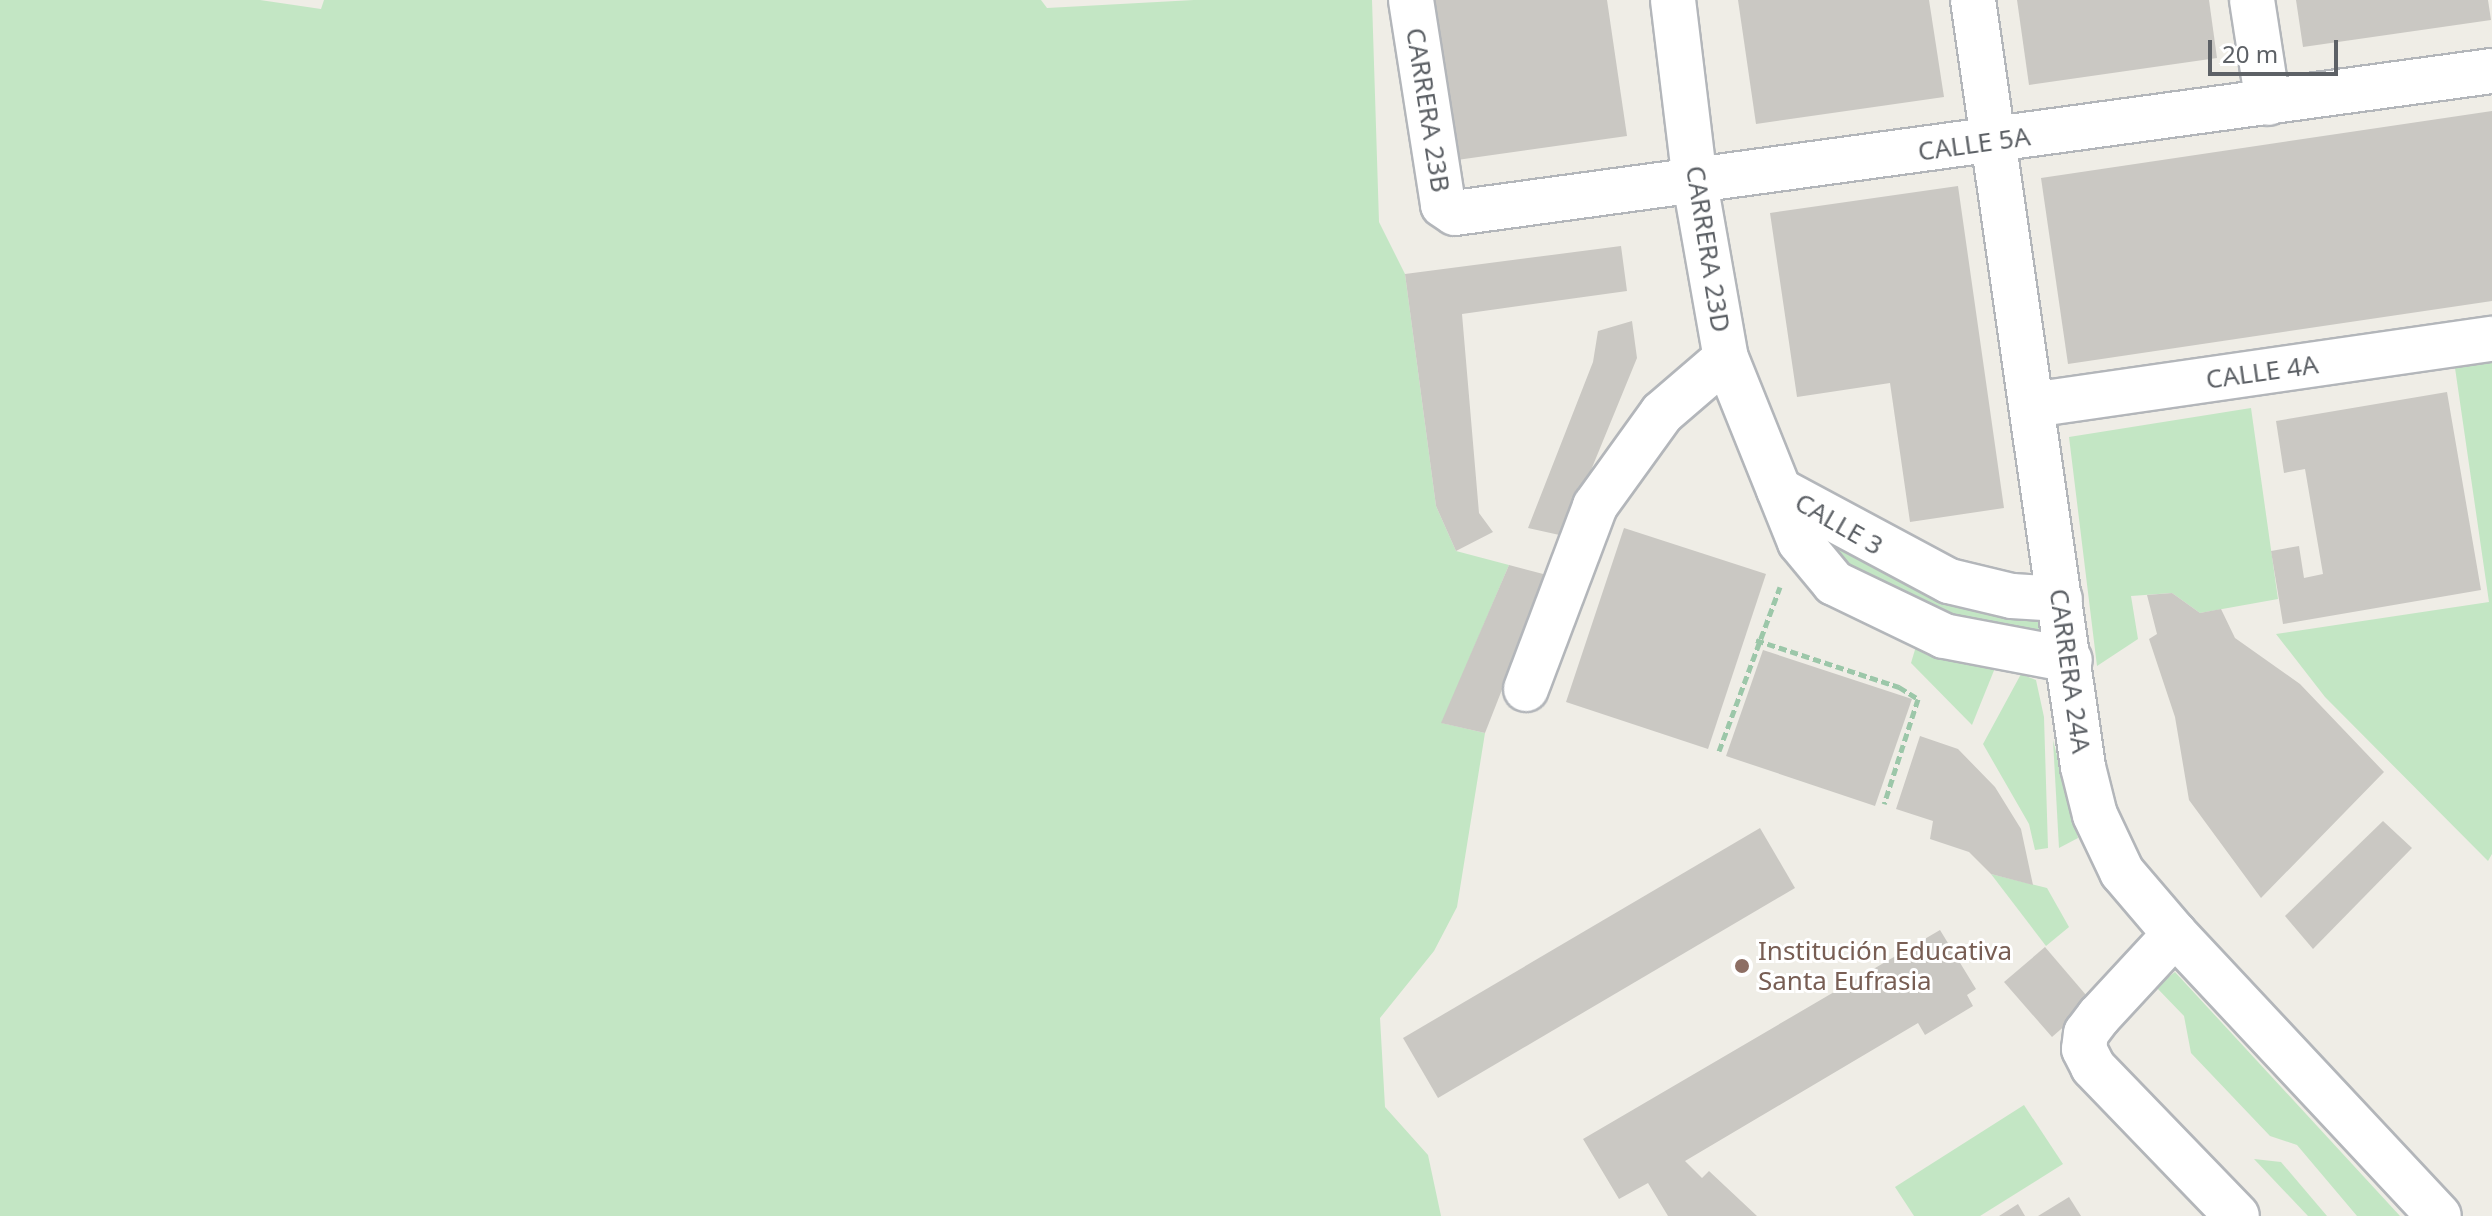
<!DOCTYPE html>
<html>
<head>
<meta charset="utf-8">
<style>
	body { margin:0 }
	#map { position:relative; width:2492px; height:1216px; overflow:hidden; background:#efede6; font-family:"Noto Sans",sans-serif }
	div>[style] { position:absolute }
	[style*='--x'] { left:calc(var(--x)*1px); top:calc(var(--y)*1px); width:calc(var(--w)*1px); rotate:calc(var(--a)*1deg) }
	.green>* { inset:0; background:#c3e6c4 }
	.building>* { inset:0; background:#cac8c3 }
	.path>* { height:5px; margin-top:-2.5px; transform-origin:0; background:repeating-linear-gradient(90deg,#9cc7a9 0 8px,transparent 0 12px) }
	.roads { filter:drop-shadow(2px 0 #b3b6ba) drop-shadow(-2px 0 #b3b6ba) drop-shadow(0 2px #b3b6ba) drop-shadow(0 -2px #b3b6ba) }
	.minor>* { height:44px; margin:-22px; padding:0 22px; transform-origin:22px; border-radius:22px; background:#fff }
	.dots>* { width:22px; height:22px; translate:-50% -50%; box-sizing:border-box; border:4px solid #fff; border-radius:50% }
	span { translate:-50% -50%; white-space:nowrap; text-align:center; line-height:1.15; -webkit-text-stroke:6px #fff; paint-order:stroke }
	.street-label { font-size:26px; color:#5d6166 }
	.education-label { font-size:26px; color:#785e54 }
	.left { translate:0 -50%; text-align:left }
	.scale { position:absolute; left:2208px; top:40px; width:130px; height:36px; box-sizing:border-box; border:4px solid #5d6166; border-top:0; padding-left:10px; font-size:24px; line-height:28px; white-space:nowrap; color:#5d6166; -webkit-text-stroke:6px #fff; paint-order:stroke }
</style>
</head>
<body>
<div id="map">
	<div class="green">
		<i style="clip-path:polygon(0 0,260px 0,321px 9px,324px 0,1041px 0,1047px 8px,1194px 0,1372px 0,1379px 222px,1405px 274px,1436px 506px,1456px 551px,1509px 565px,1442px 723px,1485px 733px,1457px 907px,1434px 951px,1380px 1018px,1385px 1107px,1428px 1155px,1441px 1216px,0 1216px)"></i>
		<i style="clip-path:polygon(2492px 355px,2492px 854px,2488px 861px,2325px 697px,2276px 634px,2489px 602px,2454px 361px)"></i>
		<i style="clip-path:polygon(2251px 408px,2278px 599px,2200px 613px,2172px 593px,2131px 596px,2138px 639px,2097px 666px,2069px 437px)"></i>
		<i style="clip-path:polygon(1797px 512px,2037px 611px,2041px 644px,1947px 623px,1843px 574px)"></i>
		<i style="clip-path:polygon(1917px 643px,1997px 663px,1972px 725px,1911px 663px)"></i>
		<i style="clip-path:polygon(2021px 674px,2036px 680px,2044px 717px,2048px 848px,2035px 850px,2029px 824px,1983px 744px)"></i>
		<i style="clip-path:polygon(2053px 740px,2078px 838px,2059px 848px)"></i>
		<i style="clip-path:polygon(1991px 874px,2047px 888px,2069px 927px,2046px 946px)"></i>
		<i style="clip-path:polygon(2175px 972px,2400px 1216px,2357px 1216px,2297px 1145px,2270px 1136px,2191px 1053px,2184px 1016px,2156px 987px)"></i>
		<i style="clip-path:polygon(2024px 1105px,2063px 1164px,1980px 1216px,1914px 1216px,1895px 1187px)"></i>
		<i style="clip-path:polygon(2254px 1159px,2281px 1162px,2327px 1216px,2308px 1216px)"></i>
	</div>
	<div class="building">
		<i style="clip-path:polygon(1432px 0,1607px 0,1627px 136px,1457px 160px)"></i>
		<i style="clip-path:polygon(1738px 0,1929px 0,1944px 97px,1756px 124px)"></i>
		<i style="clip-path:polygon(2017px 0,2209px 0,2217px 58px,2029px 85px)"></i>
		<i style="clip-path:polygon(2296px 0,2488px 0,2491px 20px,2303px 47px)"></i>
		<i style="clip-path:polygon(2492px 111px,2492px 301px,2068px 364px,2041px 178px)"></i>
		<i style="clip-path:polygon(1958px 186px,2004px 508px,1910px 522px,1890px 383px,1797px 397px,1770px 213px)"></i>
		<i style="clip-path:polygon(1621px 246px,1627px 291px,1462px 314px,1479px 513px,1493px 532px,1456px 551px,1436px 506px,1405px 274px)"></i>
		<i style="clip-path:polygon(1632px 321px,1637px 358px,1564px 536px,1528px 528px,1593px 362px,1598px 331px)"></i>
		<i style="clip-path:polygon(2447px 392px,2481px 590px,2283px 624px,2271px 551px,2299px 546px,2304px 578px,2323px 574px,2305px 469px,2284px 473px,2276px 421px)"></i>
		<i style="clip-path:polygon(1624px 528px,1766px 574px,1708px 749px,1566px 702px)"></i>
		<i style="clip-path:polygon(1509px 565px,1547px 575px,1485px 733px,1441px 723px)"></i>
		<i style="clip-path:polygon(2172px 593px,2200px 613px,2221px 609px,2235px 638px,2300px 684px,2384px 772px,2261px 898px,2189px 800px,2175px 717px,2149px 639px,2157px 634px,2147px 595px)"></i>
		<i style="clip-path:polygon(1763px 650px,1912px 699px,1875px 806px,1726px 756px)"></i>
		<i style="clip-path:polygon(1920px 736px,1958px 749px,1995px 787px,2021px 829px,2033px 885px,1991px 874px,1969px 852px,1930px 839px,1933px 821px,1896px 809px)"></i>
		<i style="clip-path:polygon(2383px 821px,2412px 848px,2313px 949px,2285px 916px)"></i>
		<i style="clip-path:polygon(1760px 828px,1795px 888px,1438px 1098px,1403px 1038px)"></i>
		<i style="clip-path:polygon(1940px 930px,1976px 989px,1967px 995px,1973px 1006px,1925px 1035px,1918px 1023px,1685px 1161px,1702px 1178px,1709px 1171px,1757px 1216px,1668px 1216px,1648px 1183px,1619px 1199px,1583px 1139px)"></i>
		<i style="clip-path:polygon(2045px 947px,2092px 1002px,2052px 1037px,2004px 982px)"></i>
		<i style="clip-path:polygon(2069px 1197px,2081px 1216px,2038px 1216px)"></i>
		<i style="clip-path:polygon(2018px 1204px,2025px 1216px,1999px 1216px)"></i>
	</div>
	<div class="path">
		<i style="--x:1756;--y:640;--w:151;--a:18.2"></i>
		<i style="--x:1899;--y:687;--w:22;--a:32"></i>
		<i style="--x:1918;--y:699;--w:110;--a:107.9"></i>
		<i style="--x:1719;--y:751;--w:175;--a:-69.6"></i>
	</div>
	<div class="roads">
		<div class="minor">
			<i style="--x:1411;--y:0;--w:207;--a:81.1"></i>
			<i style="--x:1443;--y:205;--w:14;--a:34"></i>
			<i style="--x:1455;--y:213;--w:1047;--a:-7.8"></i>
			<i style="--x:1673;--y:0;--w:184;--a:83.1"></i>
			<i style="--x:1695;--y:183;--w:178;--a:80"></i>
			<i style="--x:1726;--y:358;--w:198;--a:68.1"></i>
			<i style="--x:1800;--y:542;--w:53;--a:50.3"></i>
			<i style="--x:1834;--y:583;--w:122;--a:25.7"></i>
			<i style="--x:1944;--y:636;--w:128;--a:10.8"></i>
			<i style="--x:1973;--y:0;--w:775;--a:81.84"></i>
			<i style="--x:2083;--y:767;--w:49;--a:76"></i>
			<i style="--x:2095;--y:815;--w:63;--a:64.7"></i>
			<i style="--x:2122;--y:872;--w:82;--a:49.5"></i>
			<i style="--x:2175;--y:934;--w:386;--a:46.9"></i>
			<i style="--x:2252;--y:0;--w:104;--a:81.2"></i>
			<i style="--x:2032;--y:405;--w:465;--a:-8.2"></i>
			<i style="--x:1779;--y:490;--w:193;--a:28.2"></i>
			<i style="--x:1949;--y:581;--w:65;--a:13.4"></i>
			<i style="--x:2012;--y:596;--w:48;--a:3.6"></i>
			<i style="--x:1526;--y:689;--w:196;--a:-69.3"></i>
			<i style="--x:1595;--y:506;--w:115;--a:-54.2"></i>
			<i style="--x:1662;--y:413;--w:84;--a:-40.7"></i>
			<i style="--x:2175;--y:934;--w:112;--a:132.8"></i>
			<i style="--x:2099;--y:1016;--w:21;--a:127"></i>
			<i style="--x:2086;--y:1033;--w:16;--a:97"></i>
			<i style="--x:2084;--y:1049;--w:20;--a:63"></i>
			<i style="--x:2093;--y:1067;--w:207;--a:46"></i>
		</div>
	</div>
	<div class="dots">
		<i style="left:1742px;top:966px;background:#8d6e63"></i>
	</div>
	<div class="street-label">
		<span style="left:1428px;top:110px;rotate:81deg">CARRERA 23B</span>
		<span style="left:1974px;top:144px;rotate:-8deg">CALLE 5A</span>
		<span style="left:1708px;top:249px;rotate:81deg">CARRERA 23D</span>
		<span style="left:2262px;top:372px;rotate:-8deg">CALLE 4A</span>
		<span style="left:1839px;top:524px;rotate:30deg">CALLE 3</span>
		<span style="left:2070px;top:671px;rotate:82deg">CARRERA 24A</span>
	</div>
	<div class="education-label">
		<span class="left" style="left:1758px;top:966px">Institución Educativa<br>Santa Eufrasia</span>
	</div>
	<div class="scale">20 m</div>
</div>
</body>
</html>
